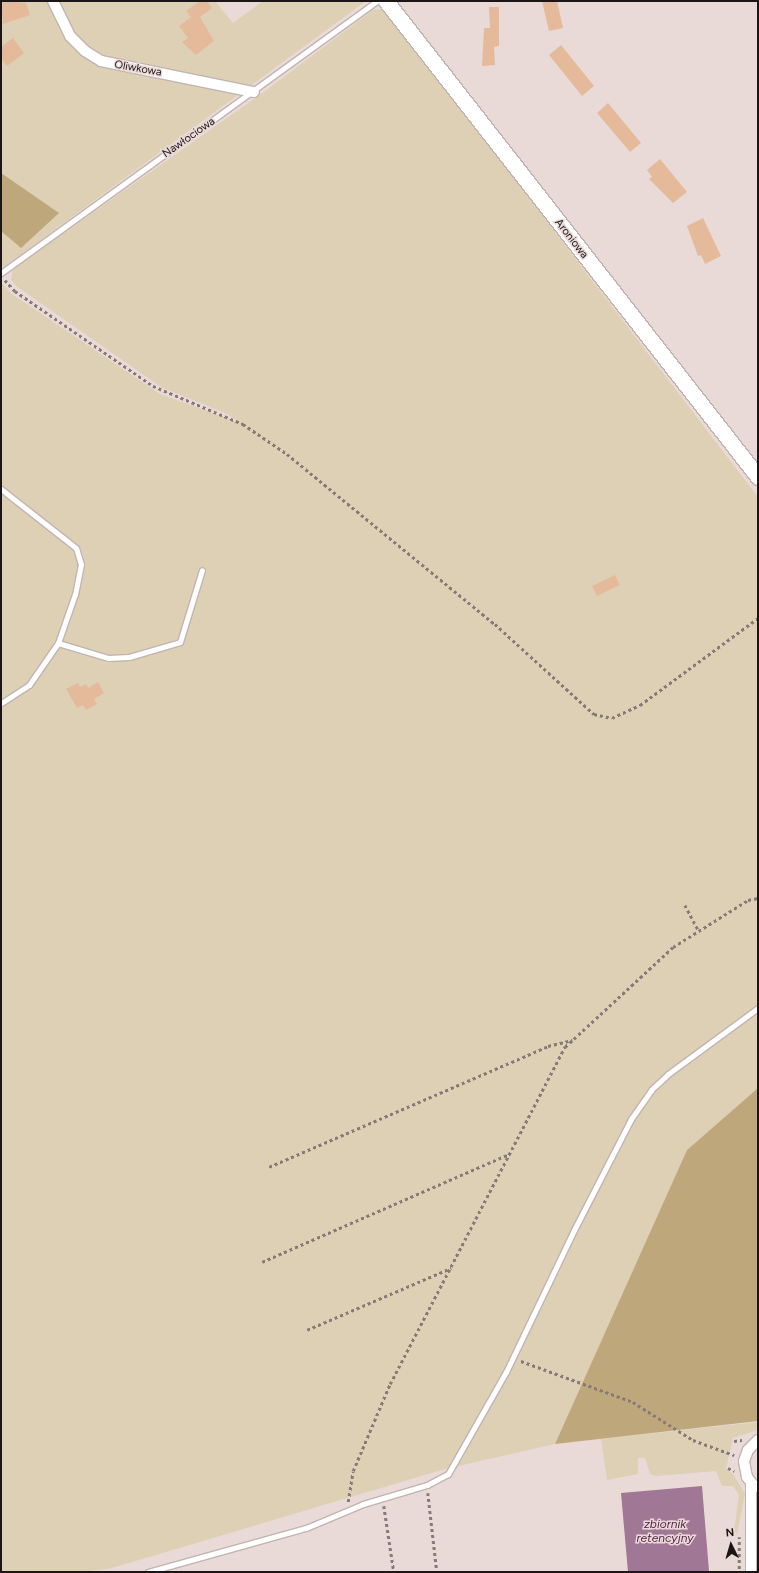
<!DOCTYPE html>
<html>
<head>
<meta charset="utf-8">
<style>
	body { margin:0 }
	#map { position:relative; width:759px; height:1573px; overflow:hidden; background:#eadad7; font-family:Figtree,sans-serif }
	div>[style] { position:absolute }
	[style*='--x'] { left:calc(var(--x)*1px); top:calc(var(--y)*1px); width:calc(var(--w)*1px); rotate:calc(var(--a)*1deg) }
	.green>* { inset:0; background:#ddd0b5 }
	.forest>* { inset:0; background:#bea87b }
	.water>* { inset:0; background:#a07794 }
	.building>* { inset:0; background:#e5ba9a }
	.path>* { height:2.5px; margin-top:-1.25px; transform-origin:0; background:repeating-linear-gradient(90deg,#857a78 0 3px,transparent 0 6px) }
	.roads { filter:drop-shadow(1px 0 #c2b4b1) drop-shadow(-1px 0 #c2b4b1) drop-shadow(0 1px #c2b4b1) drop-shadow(0 -1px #c2b4b1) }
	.lane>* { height:5px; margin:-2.5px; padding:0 2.5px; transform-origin:2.5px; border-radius:2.5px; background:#fff }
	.street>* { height:10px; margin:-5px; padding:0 5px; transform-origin:5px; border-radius:5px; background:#fff }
	.secondary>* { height:15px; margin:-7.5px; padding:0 7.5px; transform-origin:7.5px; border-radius:7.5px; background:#fff }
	span { translate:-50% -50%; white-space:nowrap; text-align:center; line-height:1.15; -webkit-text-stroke:3px #eadad7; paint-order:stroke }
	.street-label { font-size:11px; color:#1b1615 }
	.water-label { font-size:12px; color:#562149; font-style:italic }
	.frame { position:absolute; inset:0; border:2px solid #1b1615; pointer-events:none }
	.north { position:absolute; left:711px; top:1525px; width:40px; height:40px; -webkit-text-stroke:3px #eadad7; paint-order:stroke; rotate:355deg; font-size:11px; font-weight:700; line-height:16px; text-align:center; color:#1b1615 }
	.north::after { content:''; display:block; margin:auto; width:14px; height:18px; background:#1b1615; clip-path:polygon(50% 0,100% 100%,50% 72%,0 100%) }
</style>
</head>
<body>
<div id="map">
	<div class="green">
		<i style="clip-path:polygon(1px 1px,215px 1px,233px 23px,263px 1px,366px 1px,1px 269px)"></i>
		<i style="clip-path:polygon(384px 9px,758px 497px,758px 1088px,687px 1150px,555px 1444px,445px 1469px,112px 1568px,84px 1572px,1px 1572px,1px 282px,12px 294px,160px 394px,241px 423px,227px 414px,161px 387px,16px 286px,11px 280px,13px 269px,261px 94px,373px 10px)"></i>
		<i style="clip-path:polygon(758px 1422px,758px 1430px,733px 1438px,726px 1469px,733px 1474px,745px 1494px,737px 1534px,734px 1531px,739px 1495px,733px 1486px,722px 1486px,716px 1471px,656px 1476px,650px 1474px,645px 1458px,638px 1458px,638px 1474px,607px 1480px,601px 1439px)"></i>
	</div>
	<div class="forest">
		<i style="clip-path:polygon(1px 173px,59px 213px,21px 248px,1px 231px)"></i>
		<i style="clip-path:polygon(758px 1088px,758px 1421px,555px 1444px,687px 1150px)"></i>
	</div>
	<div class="water">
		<i style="clip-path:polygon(702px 1486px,709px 1571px,628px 1572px,621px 1493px)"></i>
	</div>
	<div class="building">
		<i style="clip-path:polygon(1px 1px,26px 3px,30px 15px,3px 24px)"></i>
		<i style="clip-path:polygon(200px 1px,207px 1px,212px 8px,200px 17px,214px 41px,196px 55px,182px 42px,188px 38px,179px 26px,191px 17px,186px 11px)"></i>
		<i style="clip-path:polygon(542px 1px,557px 1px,563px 28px,549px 31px)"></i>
		<i style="clip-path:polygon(489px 7px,499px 7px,499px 46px,494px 47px,495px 65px,482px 66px,484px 28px,490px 28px)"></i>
		<i style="clip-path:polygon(13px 38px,24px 53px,7px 66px,1px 58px,1px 47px)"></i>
		<i style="clip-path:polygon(561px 45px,594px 86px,582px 96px,549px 55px)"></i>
		<i style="clip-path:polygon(608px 103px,641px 143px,630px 152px,597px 113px)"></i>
		<i style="clip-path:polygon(660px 159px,687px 192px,673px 203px,649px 179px,652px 177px,647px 170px)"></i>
		<i style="clip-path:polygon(703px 218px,721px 256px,705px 264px,701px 255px,698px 256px,687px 226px)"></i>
		<i style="clip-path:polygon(615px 575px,620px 585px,597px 596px,592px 586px)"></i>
		<i style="clip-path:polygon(98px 682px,104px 693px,94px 699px,97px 704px,86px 710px,83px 705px,77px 708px,66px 689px,78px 683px,80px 687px,86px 684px,88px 688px)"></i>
	</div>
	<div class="path">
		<i style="--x:5;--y:280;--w:15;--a:48"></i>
		<i style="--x:15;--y:291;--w:168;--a:34.5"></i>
		<i style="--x:153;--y:386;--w:98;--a:22.9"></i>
		<i style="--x:243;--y:424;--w:53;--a:34.3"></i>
		<i style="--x:287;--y:454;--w:269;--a:39.3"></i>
		<i style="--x:495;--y:624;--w:134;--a:42.3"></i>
		<i style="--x:594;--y:714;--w:18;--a:13"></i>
		<i style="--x:612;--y:718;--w:31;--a:-25"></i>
		<i style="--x:640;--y:705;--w:147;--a:-36.4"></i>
		<i style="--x:685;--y:905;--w:30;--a:62"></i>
		<i style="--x:269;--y:1167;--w:304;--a:-23.4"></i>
		<i style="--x:548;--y:1046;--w:25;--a:-14"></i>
		<i style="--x:262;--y:1262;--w:270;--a:-23.6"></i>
		<i style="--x:307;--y:1330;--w:157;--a:-23.3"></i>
		<i style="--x:521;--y:1361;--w:119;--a:20.1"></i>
		<i style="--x:633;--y:1402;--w:71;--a:32.3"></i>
		<i style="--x:693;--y:1440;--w:44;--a:20.1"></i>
		<i style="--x:734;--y:1441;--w:8;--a:-7"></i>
		<i style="--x:728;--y:1468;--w:7;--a:27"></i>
		<i style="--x:428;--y:1493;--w:80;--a:83.5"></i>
		<i style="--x:348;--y:1502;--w:31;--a:-81"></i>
		<i style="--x:353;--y:1471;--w:95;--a:-67"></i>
		<i style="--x:390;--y:1384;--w:380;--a:-62.6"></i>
		<i style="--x:565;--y:1047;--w:147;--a:-42.8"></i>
		<i style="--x:673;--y:947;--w:89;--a:-32.1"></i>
		<i style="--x:748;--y:900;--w:10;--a:-11"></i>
		<i style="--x:384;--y:1506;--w:67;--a:81.4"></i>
		<i style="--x:739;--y:1569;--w:32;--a:-90"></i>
	</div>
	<div class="roads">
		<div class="lane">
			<i style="--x:1;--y:273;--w:464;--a:-35.9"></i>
			<i style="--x:1;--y:489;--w:95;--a:38.2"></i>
			<i style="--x:76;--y:548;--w:17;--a:73"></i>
			<i style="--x:81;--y:564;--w:31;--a:101"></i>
			<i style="--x:75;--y:594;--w:52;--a:109.1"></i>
			<i style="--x:58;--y:643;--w:51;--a:124.6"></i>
			<i style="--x:29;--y:685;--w:33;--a:147"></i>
			<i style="--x:58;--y:643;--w:52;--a:16.7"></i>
			<i style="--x:108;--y:658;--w:21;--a:-3"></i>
			<i style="--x:129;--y:657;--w:53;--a:-16.4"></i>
			<i style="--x:180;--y:642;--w:75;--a:-73"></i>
			<i style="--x:148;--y:1572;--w:164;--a:-15.6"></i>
			<i style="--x:306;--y:1528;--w:62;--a:-22.8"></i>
			<i style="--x:363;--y:1504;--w:67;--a:-16.5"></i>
			<i style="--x:427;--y:1485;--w:24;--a:-28"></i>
			<i style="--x:448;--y:1474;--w:117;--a:-60.4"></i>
			<i style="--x:506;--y:1372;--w:157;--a:-64.4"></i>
			<i style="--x:574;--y:1230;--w:125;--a:-62.8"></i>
			<i style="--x:631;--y:1119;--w:35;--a:-55"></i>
			<i style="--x:651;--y:1090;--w:23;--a:-43"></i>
			<i style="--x:668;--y:1074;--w:112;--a:-36.3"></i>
		</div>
		<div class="street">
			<i style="--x:53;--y:1;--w:39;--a:64"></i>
			<i style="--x:70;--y:36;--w:21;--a:45"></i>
			<i style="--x:85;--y:51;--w:19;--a:32"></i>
			<i style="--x:101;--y:61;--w:156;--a:11.5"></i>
			<i style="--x:751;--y:1483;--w:89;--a:90"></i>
			<i style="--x:755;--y:1487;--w:13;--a:-129"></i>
			<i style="--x:747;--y:1477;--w:16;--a:-101"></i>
			<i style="--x:744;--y:1461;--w:12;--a:-70"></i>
			<i style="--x:748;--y:1450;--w:14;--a:-45"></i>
		</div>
		<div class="secondary">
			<i style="--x:386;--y:1;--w:604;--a:51.99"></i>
		</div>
	</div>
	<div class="street-label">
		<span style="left:138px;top:69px;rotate:10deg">Oliwkowa</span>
		<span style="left:189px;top:138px;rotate:-35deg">Nawłociowa</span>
		<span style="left:571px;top:239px;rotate:52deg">Aroniowa</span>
	</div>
	<div class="water-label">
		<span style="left:665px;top:1532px">zbiornik<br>retencyjny</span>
	</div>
	<div class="frame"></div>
	<div class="north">N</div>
</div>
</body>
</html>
